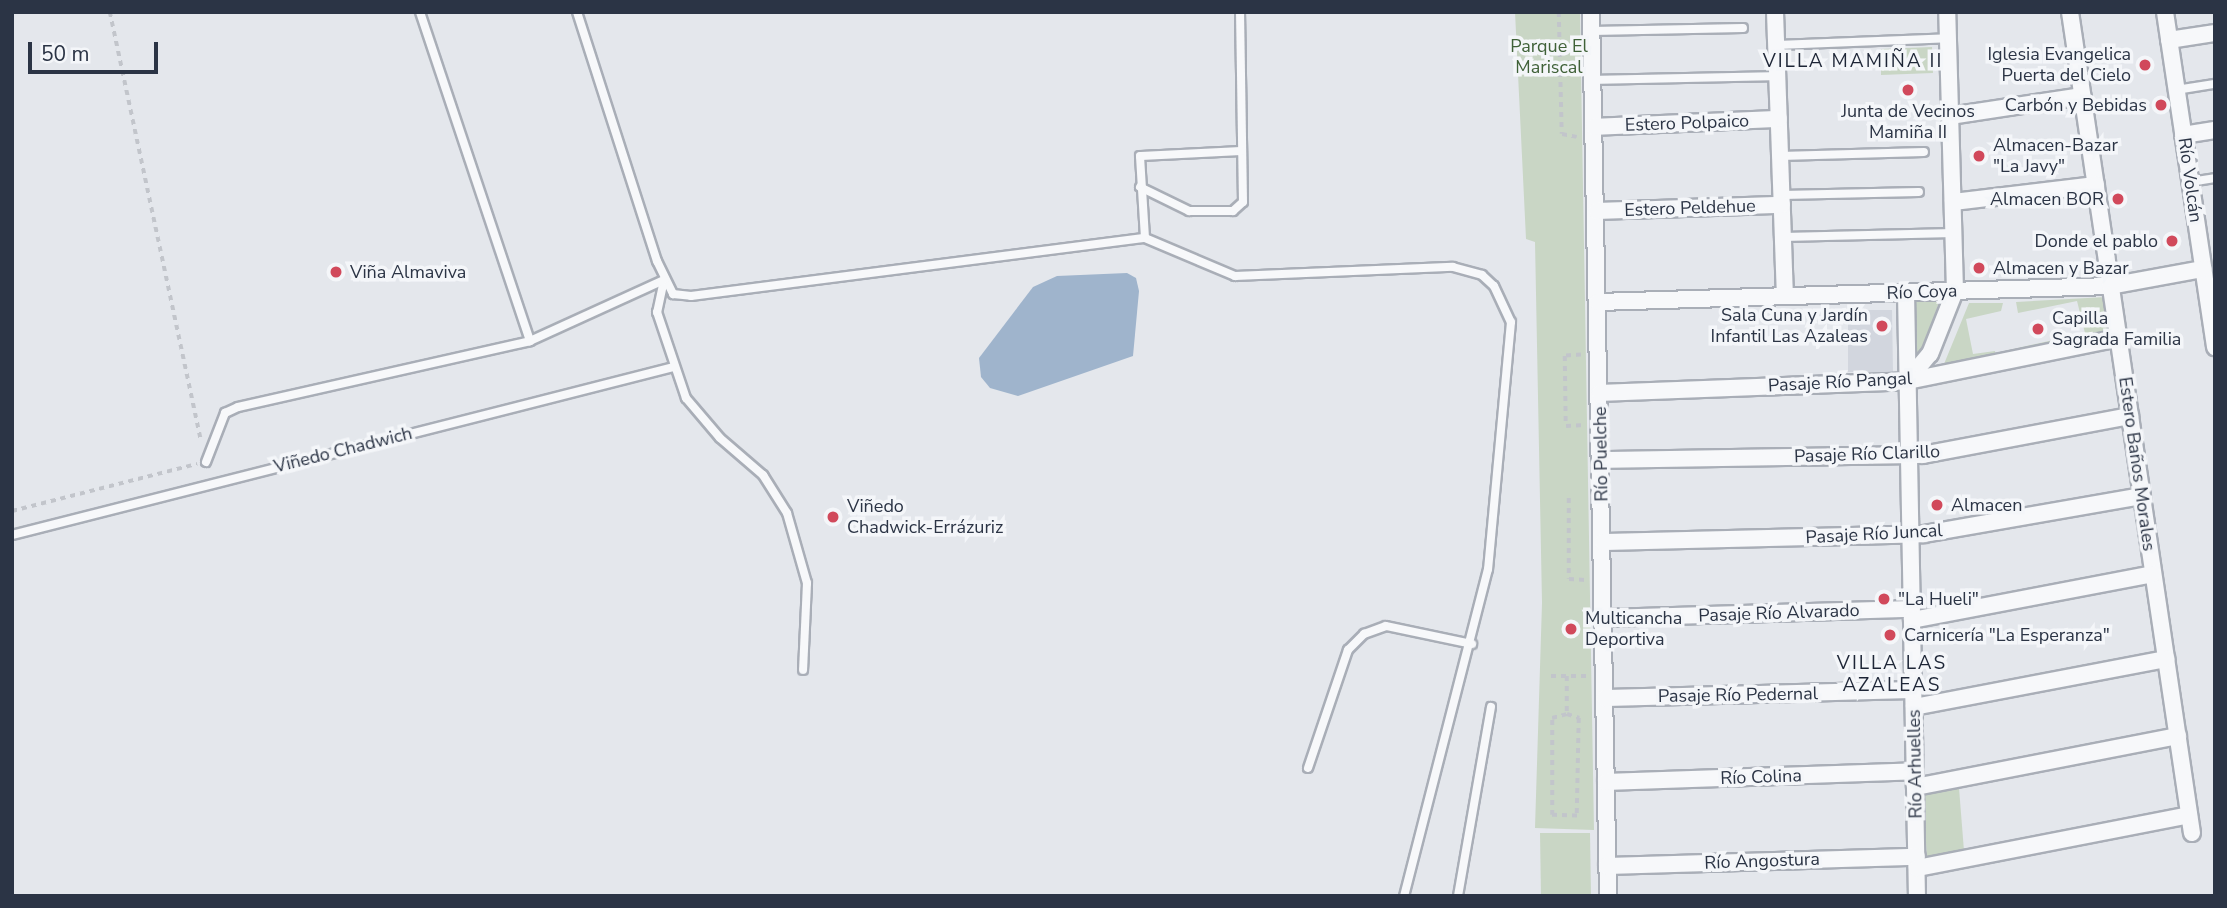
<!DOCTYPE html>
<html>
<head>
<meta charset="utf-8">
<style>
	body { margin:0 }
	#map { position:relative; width:2227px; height:908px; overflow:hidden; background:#e4e7ec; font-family:"Nunito Sans",sans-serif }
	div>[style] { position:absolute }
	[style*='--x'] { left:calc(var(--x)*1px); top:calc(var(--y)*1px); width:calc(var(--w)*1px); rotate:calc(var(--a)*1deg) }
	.built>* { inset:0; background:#d2d6de }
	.green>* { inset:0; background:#c9d6c5 }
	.water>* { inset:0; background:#9fb4cc }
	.path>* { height:3.5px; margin-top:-1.75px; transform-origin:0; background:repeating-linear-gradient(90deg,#c2c5cb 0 5px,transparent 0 10px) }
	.roads { filter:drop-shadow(2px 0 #a9aeb7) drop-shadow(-2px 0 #a9aeb7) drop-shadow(0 2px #a9aeb7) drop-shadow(0 -2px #a9aeb7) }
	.service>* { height:8px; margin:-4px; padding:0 4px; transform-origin:4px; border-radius:4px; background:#f7f8fa }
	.minor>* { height:16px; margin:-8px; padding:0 8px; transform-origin:8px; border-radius:8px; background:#f7f8fa }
	.dots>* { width:19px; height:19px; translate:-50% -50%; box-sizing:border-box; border:4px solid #f4f6f9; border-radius:50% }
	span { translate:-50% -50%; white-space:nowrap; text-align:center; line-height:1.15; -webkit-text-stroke:7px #f4f6f9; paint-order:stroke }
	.park-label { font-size:18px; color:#3f6138 }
	.poi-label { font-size:18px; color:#2b3445 }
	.right { translate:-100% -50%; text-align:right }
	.left { translate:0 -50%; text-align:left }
	.street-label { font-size:18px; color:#2b3445 }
	.neighbourhood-label { font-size:19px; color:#1d2536; letter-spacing:2px }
	.frame { position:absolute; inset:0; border:14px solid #2b3445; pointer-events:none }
	.scale { position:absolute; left:28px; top:42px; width:130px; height:32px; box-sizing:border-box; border:4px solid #2b3445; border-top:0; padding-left:9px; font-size:21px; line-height:24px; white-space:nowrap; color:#2b3445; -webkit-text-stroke:5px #f4f6f9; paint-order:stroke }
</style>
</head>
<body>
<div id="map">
	<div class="built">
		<i style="clip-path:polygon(1848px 310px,1892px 310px,1893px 372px,1848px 372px)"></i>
	</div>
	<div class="green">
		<i style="clip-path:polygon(1515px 12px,1580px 12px,1594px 830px,1535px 828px,1542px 603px,1535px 242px,1526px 239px)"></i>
		<i style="clip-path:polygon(1932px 47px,1933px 73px,1881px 75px,1881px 49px)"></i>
		<i style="clip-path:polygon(2106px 297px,2109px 335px,2005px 356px,2004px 351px,2085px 333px,2077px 301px,2018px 313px,2016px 302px)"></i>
		<i style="clip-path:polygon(1912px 302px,1939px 302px,1922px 353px,1916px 357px)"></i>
		<i style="clip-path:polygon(1969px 303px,2003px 303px,2001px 311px,1966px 319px,1973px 354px,1995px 351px,1996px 358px,1950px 368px,1944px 364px)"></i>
		<i style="clip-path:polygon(1959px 788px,1964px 851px,1927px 859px,1923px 794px)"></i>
		<i style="clip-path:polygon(1540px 833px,1590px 833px,1591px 896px,1541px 896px)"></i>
	</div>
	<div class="water">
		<i style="clip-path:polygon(1127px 273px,1136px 278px,1139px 291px,1133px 356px,1018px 396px,990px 388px,981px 377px,979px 358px,1033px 287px,1057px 276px)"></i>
	</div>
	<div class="path">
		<i style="--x:110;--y:12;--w:438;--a:78"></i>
		<i style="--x:1559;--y:12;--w:122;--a:88.6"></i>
		<i style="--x:1562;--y:134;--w:15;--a:11"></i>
		<i style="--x:1581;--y:355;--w:16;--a:176"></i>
		<i style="--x:1565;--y:356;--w:70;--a:89.2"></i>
		<i style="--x:1566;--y:426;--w:19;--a:-3"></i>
		<i style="--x:1569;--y:498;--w:81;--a:90"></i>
		<i style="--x:1569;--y:579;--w:17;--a:3"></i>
		<i style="--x:12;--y:511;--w:191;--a:-14.3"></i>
		<i style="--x:1551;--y:676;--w:36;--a:0"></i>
		<i style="--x:1567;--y:676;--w:38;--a:90"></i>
		<i style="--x:1567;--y:714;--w:13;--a:18"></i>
		<i style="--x:1579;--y:718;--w:98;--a:91.2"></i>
		<i style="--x:1577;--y:816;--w:25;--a:-178"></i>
		<i style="--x:1552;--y:815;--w:97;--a:-90"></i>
		<i style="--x:1552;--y:718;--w:16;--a:-15"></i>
	</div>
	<div class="roads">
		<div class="service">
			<i style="--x:420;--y:12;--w:347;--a:71.5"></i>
			<i style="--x:577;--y:12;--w:262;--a:72.2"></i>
			<i style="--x:657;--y:261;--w:37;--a:64"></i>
			<i style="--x:673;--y:294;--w:18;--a:6"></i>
			<i style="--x:691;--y:296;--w:458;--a:-7.3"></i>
			<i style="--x:1145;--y:238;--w:98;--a:22.9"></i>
			<i style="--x:1235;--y:276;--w:218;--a:-2.4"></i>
			<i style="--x:1453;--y:267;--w:30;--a:15"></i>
			<i style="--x:1482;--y:275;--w:16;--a:43"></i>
			<i style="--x:1494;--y:286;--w:40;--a:65"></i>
			<i style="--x:1511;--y:322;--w:248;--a:95.3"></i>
			<i style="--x:1488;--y:569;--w:338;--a:104.4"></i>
			<i style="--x:1592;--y:31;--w:151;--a:-1.1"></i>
			<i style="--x:1777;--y:45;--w:171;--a:-2.3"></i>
			<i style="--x:1593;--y:80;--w:185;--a:-1.2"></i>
			<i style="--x:2176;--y:90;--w:39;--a:-9"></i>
			<i style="--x:1780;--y:156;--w:144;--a:-1.6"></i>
			<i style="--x:2190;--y:182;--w:25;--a:-9"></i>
			<i style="--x:1140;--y:187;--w:55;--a:26.1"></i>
			<i style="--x:1189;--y:211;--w:44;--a:0"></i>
			<i style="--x:1233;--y:211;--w:13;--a:-42"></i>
			<i style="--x:1243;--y:202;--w:190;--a:-90.9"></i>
			<i style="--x:1782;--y:195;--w:137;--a:-1.3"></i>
			<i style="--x:1783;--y:237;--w:171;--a:-1.3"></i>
			<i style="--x:1145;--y:238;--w:82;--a:-93.5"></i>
			<i style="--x:1140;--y:156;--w:102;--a:-2.8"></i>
			<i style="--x:664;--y:280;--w:33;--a:102"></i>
			<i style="--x:657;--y:312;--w:91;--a:71.4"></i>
			<i style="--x:686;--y:398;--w:52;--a:49.6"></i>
			<i style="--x:720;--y:438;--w:57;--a:40.7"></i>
			<i style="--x:763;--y:475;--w:45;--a:57.7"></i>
			<i style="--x:787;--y:513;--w:73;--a:74.1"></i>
			<i style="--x:807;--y:583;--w:87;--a:92.6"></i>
			<i style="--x:206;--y:462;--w:53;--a:-68.8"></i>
			<i style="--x:225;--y:413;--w:14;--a:-25"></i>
			<i style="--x:238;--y:407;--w:299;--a:-12.7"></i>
			<i style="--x:530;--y:341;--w:147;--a:-24.5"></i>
			<i style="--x:12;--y:535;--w:683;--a:-14.24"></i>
			<i style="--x:1308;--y:768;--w:125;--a:-71.3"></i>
			<i style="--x:1348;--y:650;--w:23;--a:-45"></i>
			<i style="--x:1364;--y:634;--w:23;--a:-20"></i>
			<i style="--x:1386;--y:626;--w:88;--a:11.8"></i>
			<i style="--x:1458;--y:896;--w:192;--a:-80.1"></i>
		</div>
		<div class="minor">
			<i style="--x:1591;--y:12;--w:884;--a:88.9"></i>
			<i style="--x:1775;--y:12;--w:284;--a:88"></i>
			<i style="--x:2070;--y:12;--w:830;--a:81.55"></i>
			<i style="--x:2165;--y:12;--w:339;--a:81.5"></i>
			<i style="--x:2169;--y:40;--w:47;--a:-8.7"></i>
			<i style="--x:1950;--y:116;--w:134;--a:-8.6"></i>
			<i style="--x:1594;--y:127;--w:185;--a:-2.5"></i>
			<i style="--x:2183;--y:135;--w:32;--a:-9"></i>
			<i style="--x:1953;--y:202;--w:144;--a:-6.8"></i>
			<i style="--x:1597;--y:211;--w:185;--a:-1.9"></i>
			<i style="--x:1906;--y:292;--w:604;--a:88.96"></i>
			<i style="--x:1598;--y:302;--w:512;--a:-1.79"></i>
			<i style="--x:2110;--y:286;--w:95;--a:-10.4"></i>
			<i style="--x:1907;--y:381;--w:35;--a:-50"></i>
			<i style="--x:1930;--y:354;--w:68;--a:-68.4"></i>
			<i style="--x:1955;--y:291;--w:279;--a:-91.6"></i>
			<i style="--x:1600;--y:393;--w:307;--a:-2.2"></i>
			<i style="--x:1907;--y:381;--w:215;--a:-11.5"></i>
			<i style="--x:1601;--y:460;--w:322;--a:-0.9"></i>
			<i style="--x:1923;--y:455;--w:211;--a:-10.7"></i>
			<i style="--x:1603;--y:542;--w:321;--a:-1.4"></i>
			<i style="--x:1924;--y:534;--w:221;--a:-9.9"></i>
			<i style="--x:1604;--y:618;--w:308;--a:-1.7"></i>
			<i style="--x:1912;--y:620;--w:245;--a:-10.8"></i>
			<i style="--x:1605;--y:698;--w:308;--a:-1.5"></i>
			<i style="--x:1914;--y:707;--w:257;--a:-10.8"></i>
			<i style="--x:1606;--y:782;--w:309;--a:-2"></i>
			<i style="--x:1915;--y:787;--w:268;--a:-11"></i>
			<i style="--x:1607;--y:866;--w:310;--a:-1.7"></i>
			<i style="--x:1917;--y:868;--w:277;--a:-11"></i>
		</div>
	</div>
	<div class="dots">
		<i style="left:2145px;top:65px;background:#d1495b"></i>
		<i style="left:1908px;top:90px;background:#d1495b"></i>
		<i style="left:2161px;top:105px;background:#d1495b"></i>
		<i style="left:1979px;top:156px;background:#d1495b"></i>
		<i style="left:2118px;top:199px;background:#d1495b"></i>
		<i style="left:2172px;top:241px;background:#d1495b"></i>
		<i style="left:1979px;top:268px;background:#d1495b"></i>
		<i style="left:336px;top:272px;background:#d1495b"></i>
		<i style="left:1882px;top:326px;background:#d1495b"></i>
		<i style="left:2038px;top:329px;background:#d1495b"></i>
		<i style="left:1937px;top:505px;background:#d1495b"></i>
		<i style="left:833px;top:517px;background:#d1495b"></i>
		<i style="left:1884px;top:599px;background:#d1495b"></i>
		<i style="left:1571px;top:629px;background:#d1495b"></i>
		<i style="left:1890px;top:635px;background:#d1495b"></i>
	</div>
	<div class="park-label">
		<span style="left:1549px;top:57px">Parque El<br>Mariscal</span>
	</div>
	<div class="poi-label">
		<span class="right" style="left:2131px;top:65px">Iglesia Evangelica<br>Puerta del Cielo</span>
		<span class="right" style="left:2147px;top:105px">Carbón y Bebidas</span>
		<span style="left:1908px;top:122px">Junta de Vecinos<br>Mamiña II</span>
		<span class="left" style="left:1993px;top:156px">Almacen-Bazar<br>"La Javy"</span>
		<span class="right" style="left:2104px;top:199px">Almacen BOR</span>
		<span class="right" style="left:2158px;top:241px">Donde el pablo</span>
		<span class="left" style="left:1993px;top:268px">Almacen y Bazar</span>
		<span class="left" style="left:350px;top:272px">Viña Almaviva</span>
		<span class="right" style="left:1868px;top:326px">Sala Cuna y Jardín<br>Infantil Las Azaleas</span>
		<span class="left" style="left:2052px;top:329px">Capilla<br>Sagrada Familia</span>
		<span class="left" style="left:1951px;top:505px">Almacen</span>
		<span class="left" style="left:847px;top:517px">Viñedo<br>Chadwick-Errázuriz</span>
		<span class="left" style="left:1898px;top:599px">"La Hueli"</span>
		<span class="left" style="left:1585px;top:629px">Multicancha<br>Deportiva</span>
		<span class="left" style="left:1904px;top:635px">Carnicería "La Esperanza"</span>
	</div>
	<div class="street-label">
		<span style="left:1687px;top:123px;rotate:-2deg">Estero Polpaico</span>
		<span style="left:2190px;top:180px;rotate:82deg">Río Volcán</span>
		<span style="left:1690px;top:208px;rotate:-2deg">Estero Peldehue</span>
		<span style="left:1922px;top:292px;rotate:-2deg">Río Coya</span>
		<span style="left:1840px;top:382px;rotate:-3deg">Pasaje Río Pangal</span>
		<span style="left:343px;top:450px;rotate:-14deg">Viñedo Chadwich</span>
		<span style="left:1601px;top:454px;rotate:-91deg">Río Puelche</span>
		<span style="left:1867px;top:454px;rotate:-2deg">Pasaje Río Clarillo</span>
		<span style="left:2137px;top:464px;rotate:82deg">Estero Baños Morales</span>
		<span style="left:1874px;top:534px;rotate:-3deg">Pasaje Río Juncal</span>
		<span style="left:1779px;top:613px;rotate:-2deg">Pasaje Río Alvarado</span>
		<span style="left:1738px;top:695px;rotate:-1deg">Pasaje Río Pedernal</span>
		<span style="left:1915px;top:764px;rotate:-91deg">Río Arhuelles</span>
		<span style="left:1761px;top:777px;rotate:-2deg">Río Colina</span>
		<span style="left:1762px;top:861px;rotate:-2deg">Río Angostura</span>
	</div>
	<div class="neighbourhood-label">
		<span style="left:1853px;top:62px">VILLA MAMIÑA II</span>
		<span style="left:1892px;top:675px">VILLA LAS<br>AZALEAS</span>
	</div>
	<div class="frame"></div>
	<div class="scale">50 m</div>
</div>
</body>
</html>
